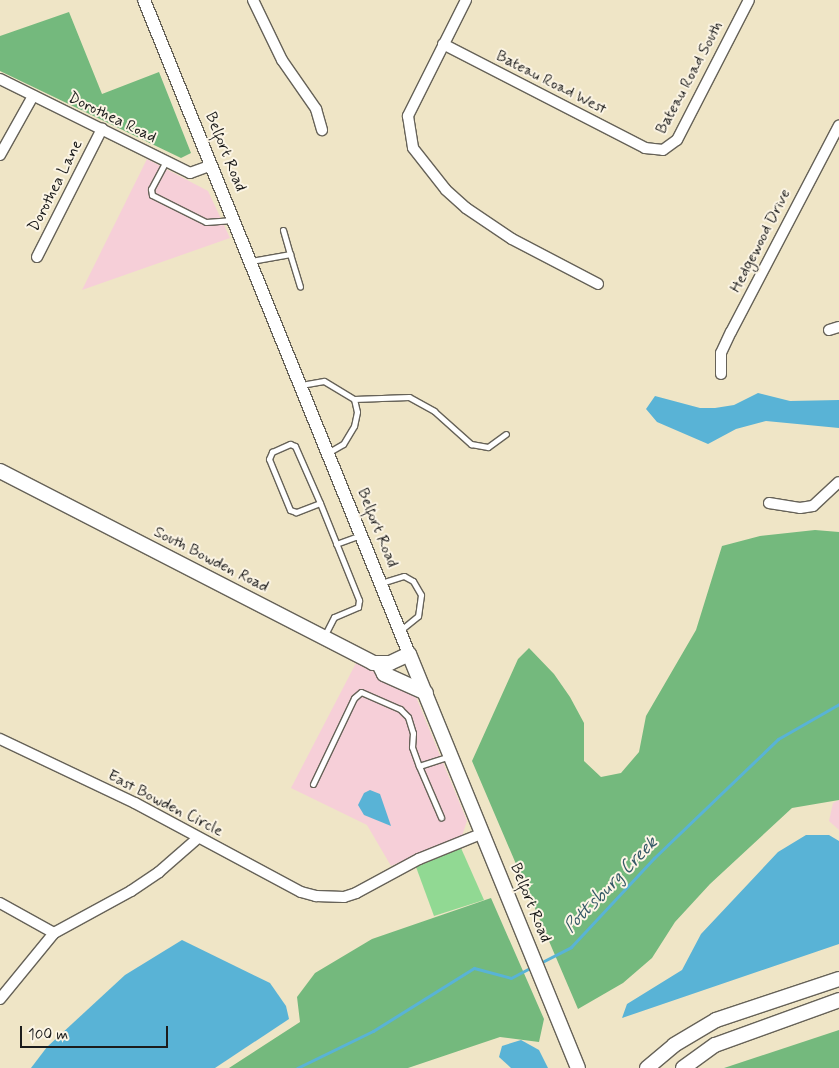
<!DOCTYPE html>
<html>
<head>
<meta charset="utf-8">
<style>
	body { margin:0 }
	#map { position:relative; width:839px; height:1068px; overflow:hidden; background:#efe5c6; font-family:Mynerve,sans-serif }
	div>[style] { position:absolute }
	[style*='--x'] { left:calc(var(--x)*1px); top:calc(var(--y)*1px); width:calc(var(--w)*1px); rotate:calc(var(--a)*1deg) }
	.built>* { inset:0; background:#f6cfd8 }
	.green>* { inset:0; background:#91d993 }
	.forest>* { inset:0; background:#74b97d }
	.water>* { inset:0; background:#59b3d6 }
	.stream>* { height:3px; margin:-1.5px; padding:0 1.5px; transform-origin:1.5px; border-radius:1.5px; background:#59b3d6 }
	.roads { filter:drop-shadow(1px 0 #666258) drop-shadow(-1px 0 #666258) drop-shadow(0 1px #666258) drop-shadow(0 -1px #666258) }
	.service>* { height:5px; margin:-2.5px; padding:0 2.5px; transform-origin:2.5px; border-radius:2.5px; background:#fff }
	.minor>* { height:10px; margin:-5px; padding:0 5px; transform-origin:5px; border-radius:5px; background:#fff }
	.tertiary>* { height:12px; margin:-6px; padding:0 6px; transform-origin:6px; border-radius:6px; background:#fff }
	.secondary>* { height:14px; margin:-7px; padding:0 7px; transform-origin:7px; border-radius:7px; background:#fff }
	span { translate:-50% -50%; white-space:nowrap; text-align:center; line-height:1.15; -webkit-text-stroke:4px #fcf5e5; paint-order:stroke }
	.street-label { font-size:16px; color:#1c1c1c }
	.water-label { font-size:18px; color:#345866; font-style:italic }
	.scale { position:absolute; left:20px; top:1026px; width:148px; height:22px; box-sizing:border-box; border:2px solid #1c1c1c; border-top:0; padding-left:6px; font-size:15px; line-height:18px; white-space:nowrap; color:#1c1c1c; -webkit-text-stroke:4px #fcf5e5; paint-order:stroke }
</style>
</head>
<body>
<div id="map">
	<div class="built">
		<i style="clip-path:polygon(147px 159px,208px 191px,230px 238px,82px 290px)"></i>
		<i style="clip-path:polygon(356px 663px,414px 692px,467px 821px,462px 836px,391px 866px,367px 825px,291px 788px)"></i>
		<i style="clip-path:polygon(839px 800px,839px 830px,829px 821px,833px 803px)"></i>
	</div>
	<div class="green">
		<i style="clip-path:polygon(461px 848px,484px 900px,434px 916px,416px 867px)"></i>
	</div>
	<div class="forest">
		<i style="clip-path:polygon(69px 12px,102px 94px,159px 72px,191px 153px,181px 158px,0 71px,0 36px)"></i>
		<i style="clip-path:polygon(815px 530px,839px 532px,839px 800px,792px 808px,710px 884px,675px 922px,652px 958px,623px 983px,578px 1009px,472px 761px,518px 659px,529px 648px,554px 674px,570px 697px,584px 723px,584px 761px,601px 777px,621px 773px,639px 752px,646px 716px,696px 630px,722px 546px,760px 536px)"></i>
		<i style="clip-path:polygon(491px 898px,544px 1019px,539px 1042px,500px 1037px,408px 1068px,229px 1068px,300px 1022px,297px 997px,315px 973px,372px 939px)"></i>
		<i style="clip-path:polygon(839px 1030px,839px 1068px,724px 1068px)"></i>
	</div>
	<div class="water">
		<i style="clip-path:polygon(758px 393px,790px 401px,839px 400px,839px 428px,766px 421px,736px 429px,708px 444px,657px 422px,646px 409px,655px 396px,700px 408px,715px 408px,734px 405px)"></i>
		<i style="clip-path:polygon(370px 790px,380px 794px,391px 826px,364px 815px,358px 805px,364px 793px)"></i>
		<i style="clip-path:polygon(806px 835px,829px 835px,839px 841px,839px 944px,622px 1018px,627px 1004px,682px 970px,701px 934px,778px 852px)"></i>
		<i style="clip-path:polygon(182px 940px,270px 983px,286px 1006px,289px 1019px,215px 1068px,31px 1068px,47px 1047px,125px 975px)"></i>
		<i style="clip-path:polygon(521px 1040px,539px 1050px,548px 1068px,511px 1068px,499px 1057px,502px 1046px)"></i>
	</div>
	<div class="stream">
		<i style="--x:540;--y:963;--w:35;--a:-27"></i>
		<i style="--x:571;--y:947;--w:122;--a:-47"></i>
		<i style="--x:654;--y:858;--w:172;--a:-43.8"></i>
		<i style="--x:778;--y:739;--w:70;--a:-29.8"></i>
		<i style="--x:297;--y:1068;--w:85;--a:-26"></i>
		<i style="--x:373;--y:1031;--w:119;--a:-32"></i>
		<i style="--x:474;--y:968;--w:38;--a:15"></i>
		<i style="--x:511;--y:978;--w:24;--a:-28"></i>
	</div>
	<div class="roads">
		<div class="service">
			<i style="--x:166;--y:161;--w:32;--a:118"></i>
			<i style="--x:151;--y:189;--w:6;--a:81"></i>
			<i style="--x:152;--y:195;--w:60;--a:26.6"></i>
			<i style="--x:206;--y:222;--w:27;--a:-4"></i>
			<i style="--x:283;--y:230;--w:25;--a:74"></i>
			<i style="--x:251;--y:261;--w:40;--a:-10"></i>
			<i style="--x:290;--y:254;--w:34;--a:73"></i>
			<i style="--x:301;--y:385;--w:23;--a:-10"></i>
			<i style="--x:324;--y:381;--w:35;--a:31"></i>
			<i style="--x:354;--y:399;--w:13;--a:77"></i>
			<i style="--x:357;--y:412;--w:14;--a:102"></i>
			<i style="--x:354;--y:426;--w:21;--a:121"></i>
			<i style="--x:343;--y:444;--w:16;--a:150"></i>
			<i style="--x:354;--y:399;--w:55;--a:-2.1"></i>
			<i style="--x:409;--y:397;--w:29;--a:29"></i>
			<i style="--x:434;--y:411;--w:50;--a:41.7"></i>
			<i style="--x:471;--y:444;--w:17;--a:10"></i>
			<i style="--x:488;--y:447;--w:22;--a:-36"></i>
			<i style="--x:320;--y:503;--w:26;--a:159"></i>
			<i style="--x:296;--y:512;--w:6;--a:-162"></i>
			<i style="--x:290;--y:510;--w:55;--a:-112.4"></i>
			<i style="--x:269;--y:459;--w:8;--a:-67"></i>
			<i style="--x:272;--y:452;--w:20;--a:-24"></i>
			<i style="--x:290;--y:444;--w:5;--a:22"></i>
			<i style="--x:295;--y:446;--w:62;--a:66.3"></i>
			<i style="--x:320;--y:503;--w:105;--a:68.1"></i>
			<i style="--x:359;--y:600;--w:7;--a:98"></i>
			<i style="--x:358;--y:607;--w:26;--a:157"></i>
			<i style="--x:334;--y:617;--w:22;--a:117"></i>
			<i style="--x:336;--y:544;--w:27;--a:-20"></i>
			<i style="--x:381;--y:583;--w:24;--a:-17"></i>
			<i style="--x:404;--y:576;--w:10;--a:29"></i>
			<i style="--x:413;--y:581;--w:16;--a:60"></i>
			<i style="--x:421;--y:595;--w:21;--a:98"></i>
			<i style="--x:418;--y:616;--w:22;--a:141"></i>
			<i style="--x:419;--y:766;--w:56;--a:66.7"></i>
			<i style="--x:313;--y:784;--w:95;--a:-64.5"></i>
			<i style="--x:354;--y:698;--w:9;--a:-41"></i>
			<i style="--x:361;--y:692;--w:43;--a:23.6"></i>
			<i style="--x:400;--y:709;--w:11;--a:45"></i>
			<i style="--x:408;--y:717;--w:17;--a:73"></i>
			<i style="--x:413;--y:733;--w:14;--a:94"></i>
			<i style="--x:412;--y:747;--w:20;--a:70"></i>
			<i style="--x:419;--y:766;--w:33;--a:-18"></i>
		</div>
		<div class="minor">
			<i style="--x:253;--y:0;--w:67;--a:64.2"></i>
			<i style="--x:282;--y:60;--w:60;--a:55.2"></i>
			<i style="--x:316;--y:109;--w:22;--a:74"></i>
			<i style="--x:466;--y:0;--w:130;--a:116.6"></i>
			<i style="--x:408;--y:116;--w:32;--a:81"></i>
			<i style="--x:413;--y:148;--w:53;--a:51.8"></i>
			<i style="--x:446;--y:190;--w:27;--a:42"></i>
			<i style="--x:466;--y:208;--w:55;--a:34"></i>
			<i style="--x:512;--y:239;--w:97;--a:27.6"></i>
			<i style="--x:443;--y:44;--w:227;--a:27.2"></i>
			<i style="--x:645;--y:148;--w:18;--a:6"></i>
			<i style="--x:663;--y:150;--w:17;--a:-36"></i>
			<i style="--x:677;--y:140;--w:157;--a:-62.8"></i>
			<i style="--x:0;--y:79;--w:212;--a:26.3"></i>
			<i style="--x:190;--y:173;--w:23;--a:-20"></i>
			<i style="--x:0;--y:155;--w:68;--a:-60.8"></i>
			<i style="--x:37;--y:257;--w:144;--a:-63.1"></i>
			<i style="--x:829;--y:330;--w:10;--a:-17"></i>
			<i style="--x:721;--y:374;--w:21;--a:-90"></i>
			<i style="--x:721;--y:353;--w:23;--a:-65"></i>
			<i style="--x:731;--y:332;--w:233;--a:-62.4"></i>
			<i style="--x:769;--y:503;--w:31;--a:9"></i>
			<i style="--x:800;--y:508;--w:13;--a:-9"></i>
			<i style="--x:813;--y:506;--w:35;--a:-43"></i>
			<i style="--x:0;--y:739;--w:149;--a:25.4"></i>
			<i style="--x:135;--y:803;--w:188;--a:28.2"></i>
			<i style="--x:301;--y:892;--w:16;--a:15"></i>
			<i style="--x:316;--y:896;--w:28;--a:2"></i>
			<i style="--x:344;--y:897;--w:13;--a:-18"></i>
			<i style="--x:356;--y:893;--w:72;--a:-28.4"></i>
			<i style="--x:419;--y:859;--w:69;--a:-22.1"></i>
			<i style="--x:0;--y:903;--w:62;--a:29.1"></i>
			<i style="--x:0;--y:999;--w:85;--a:-50.7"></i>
			<i style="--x:54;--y:933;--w:88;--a:-28.6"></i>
			<i style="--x:131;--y:891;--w:34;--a:-34"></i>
			<i style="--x:159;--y:872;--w:52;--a:-41.1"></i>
		</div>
		<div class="tertiary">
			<i style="--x:144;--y:0;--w:706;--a:67.94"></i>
		</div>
		<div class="secondary">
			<i style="--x:0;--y:471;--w:420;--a:27.2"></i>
			<i style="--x:373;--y:663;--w:17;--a:0"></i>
			<i style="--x:390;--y:663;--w:21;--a:-25"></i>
			<i style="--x:409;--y:654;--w:447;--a:67.8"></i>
			<i style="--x:379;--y:664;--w:11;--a:63"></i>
			<i style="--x:384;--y:674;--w:46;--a:24.3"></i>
			<i style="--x:647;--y:1068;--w:35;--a:-40"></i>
			<i style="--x:674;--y:1045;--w:49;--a:-30.8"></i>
			<i style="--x:716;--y:1020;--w:130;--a:-18.4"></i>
			<i style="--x:683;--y:1068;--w:39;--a:-36"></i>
			<i style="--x:715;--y:1045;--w:132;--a:-19.9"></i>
		</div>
	</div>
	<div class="street-label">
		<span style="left:690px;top:78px;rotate:-62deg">Bateau Road South</span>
		<span style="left:551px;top:83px;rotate:27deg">Bateau Road West</span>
		<span style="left:112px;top:118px;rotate:26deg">Dorothea Road</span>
		<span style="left:225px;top:152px;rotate:68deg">Belfort Road</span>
		<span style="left:56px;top:186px;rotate:-63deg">Dorothea Lane</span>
		<span style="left:761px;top:241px;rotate:-63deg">Hedgewood Drive</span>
		<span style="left:377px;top:528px;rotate:68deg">Belfort Road</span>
		<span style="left:211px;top:560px;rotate:27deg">South Bowden Road</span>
		<span style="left:165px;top:804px;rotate:27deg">East Bowden Circle</span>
		<span style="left:530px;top:903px;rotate:68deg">Belfort Road</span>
	</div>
	<div class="water-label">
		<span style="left:611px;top:885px;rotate:-46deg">Pottsburg Creek</span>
	</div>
	<div class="scale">100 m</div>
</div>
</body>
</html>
